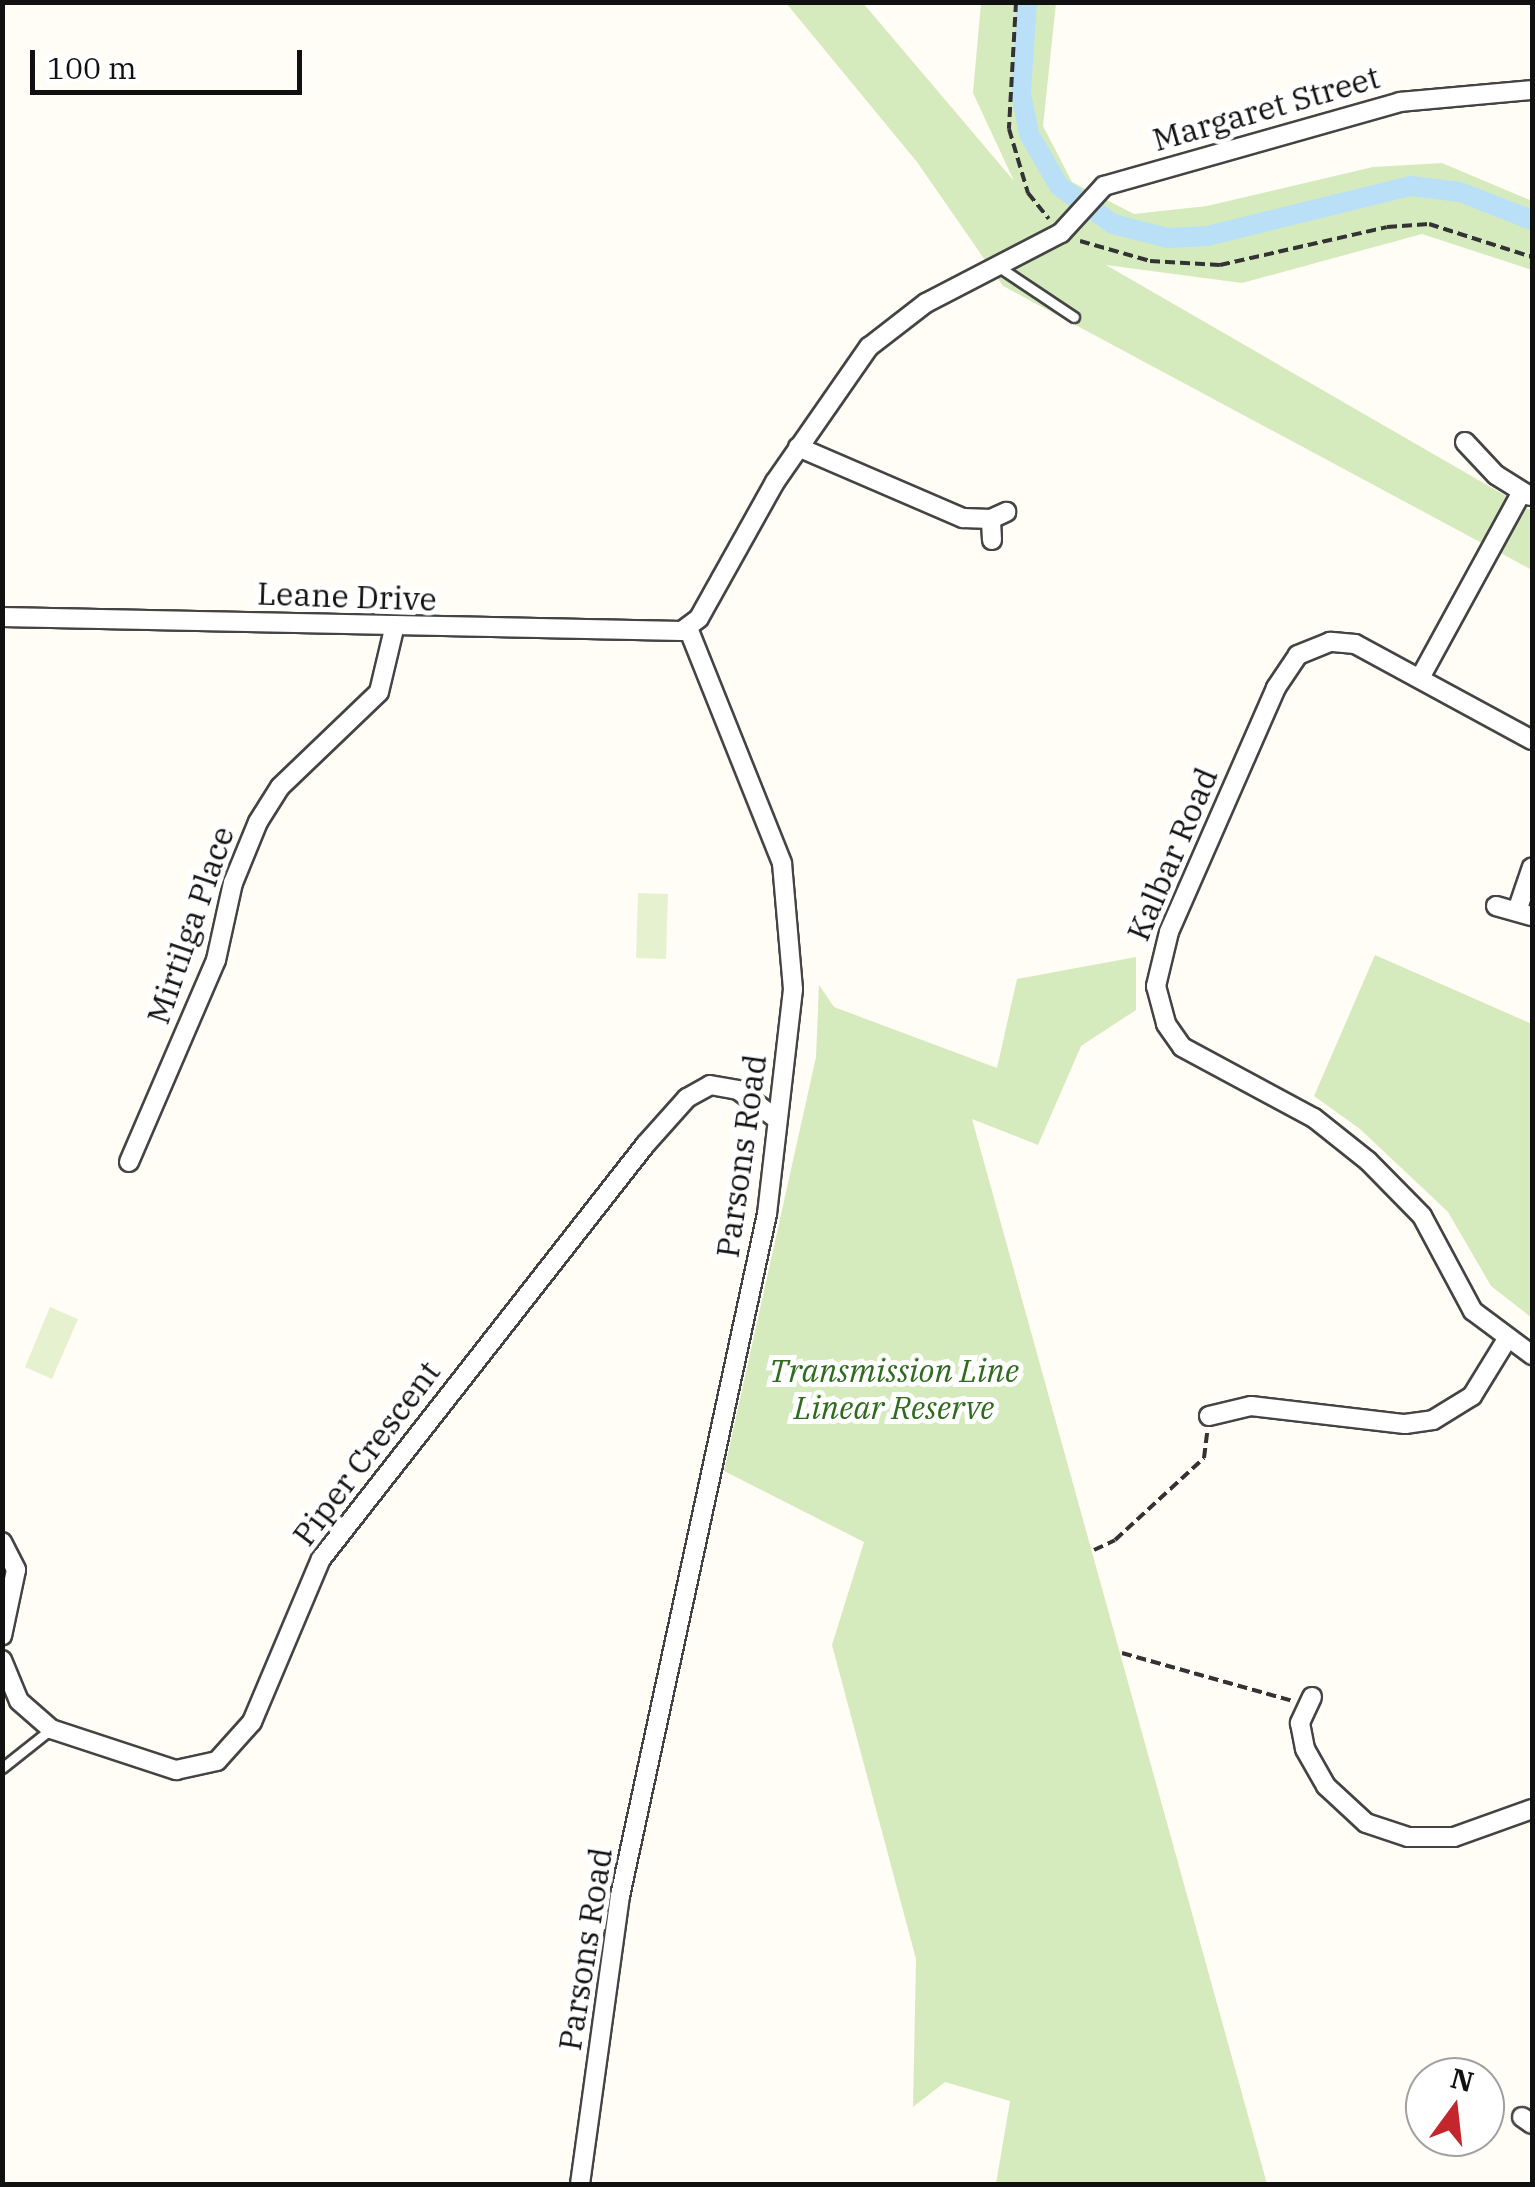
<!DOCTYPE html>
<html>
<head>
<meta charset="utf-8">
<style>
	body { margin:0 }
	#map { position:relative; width:1535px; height:2187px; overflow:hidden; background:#fffdf5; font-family:"IBM Plex Serif",serif }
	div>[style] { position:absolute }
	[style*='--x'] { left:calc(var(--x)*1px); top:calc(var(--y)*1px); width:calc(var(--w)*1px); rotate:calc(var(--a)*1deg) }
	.green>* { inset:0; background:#d5ebbd }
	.pitch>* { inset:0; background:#e6f2cf }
	.canal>* { height:20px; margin:-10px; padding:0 10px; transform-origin:10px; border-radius:10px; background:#b9e0f7 }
	.path>* { height:4px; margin-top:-2px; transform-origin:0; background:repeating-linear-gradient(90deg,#333 0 10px,transparent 0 15px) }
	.roads { filter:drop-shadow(2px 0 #444) drop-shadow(-2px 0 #444) drop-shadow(0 2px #444) drop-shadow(0 -2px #444) }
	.lane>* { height:9px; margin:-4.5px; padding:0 4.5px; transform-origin:4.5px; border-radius:4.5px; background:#fff }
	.street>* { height:18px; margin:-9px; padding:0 9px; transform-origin:9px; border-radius:9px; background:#fff }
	span { translate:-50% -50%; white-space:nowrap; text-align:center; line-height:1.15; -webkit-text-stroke:10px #fff; paint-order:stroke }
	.street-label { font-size:32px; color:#111 }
	.park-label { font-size:32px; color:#2f6b1f; font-style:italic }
	.frame { position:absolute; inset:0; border:5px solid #111; pointer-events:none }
	.north { position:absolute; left:1405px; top:2057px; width:100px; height:100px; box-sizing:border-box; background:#fff; border:2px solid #a0a0a0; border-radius:50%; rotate:15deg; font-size:28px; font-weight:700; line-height:40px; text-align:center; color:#111 }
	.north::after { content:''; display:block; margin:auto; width:35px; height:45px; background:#c4262e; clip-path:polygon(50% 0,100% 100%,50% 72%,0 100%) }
	.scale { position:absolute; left:30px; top:50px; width:272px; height:45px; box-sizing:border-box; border:5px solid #111; border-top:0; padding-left:12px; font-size:30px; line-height:35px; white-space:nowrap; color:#111; -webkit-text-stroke:8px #fff; paint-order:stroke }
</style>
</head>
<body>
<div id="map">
	<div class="green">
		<i style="clip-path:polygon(786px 3px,863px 3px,1014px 181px,973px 93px,981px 3px,1056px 3px,1043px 126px,1072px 182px,1134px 214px,1207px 206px,1373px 167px,1442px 163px,1532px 201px,1532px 270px,1422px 234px,1242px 283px,1106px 265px,1532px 511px,1532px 570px,1003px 286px,917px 162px)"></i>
		<i style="clip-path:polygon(1375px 955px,1532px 1024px,1532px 1318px,1491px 1286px,1448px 1212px,1360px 1129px,1314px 1096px)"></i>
		<i style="clip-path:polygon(1136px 957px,1136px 1010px,1081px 1046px,1038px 1145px,972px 1119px,1267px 2184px,996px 2184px,1010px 2101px,945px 2082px,913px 2107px,916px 1959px,832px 1645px,864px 1542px,724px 1471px,816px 1057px,819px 985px,834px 1007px,997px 1068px,1017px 979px)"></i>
	</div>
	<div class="pitch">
		<i style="clip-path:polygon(638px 893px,668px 894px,666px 959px,636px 958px)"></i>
		<i style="clip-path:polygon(50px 1307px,78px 1319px,52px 1379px,25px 1367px)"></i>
	</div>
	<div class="canal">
		<i style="--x:1027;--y:2;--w:91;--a:93.8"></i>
		<i style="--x:1021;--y:93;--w:42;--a:79"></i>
		<i style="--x:1029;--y:134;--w:60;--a:60"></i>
		<i style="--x:1059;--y:186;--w:66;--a:35.1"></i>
		<i style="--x:1113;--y:224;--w:57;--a:14.3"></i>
		<i style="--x:1168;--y:238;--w:39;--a:-3"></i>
		<i style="--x:1207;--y:236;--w:210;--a:-13.8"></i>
		<i style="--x:1411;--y:186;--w:49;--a:7"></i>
		<i style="--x:1460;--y:192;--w:77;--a:21.3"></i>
	</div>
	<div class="path">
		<i style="--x:1016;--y:2;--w:127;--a:93.2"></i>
		<i style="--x:1009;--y:129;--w:67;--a:73.5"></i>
		<i style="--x:1028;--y:193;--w:33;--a:51"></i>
		<i style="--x:1080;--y:241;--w:73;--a:15.9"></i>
		<i style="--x:1150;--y:261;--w:70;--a:3.3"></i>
		<i style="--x:1220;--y:265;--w:171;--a:-12.8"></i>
		<i style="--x:1387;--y:227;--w:42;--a:-4.1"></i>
		<i style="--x:1429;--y:224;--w:108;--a:17.8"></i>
		<i style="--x:1094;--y:1550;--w:23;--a:-25"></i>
		<i style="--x:1115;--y:1540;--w:121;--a:-42.7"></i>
		<i style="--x:1204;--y:1458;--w:26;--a:-83"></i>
		<i style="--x:1122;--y:1653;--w:178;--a:15.7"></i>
	</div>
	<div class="roads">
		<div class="lane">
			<i style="--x:999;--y:267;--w:90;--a:33.7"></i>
			<i style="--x:2;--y:1768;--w:63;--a:-38.5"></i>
		</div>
		<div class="street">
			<i style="--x:1465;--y:442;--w:45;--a:46.8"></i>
			<i style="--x:1496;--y:475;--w:39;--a:32"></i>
			<i style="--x:798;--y:447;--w:180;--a:23.3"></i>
			<i style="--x:963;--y:518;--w:28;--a:2"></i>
			<i style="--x:992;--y:540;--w:21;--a:-93"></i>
			<i style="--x:991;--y:519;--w:17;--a:-25"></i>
			<i style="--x:2;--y:617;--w:680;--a:1.18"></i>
			<i style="--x:682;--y:631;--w:21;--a:-37"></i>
			<i style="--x:699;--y:618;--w:156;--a:-60.8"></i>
			<i style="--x:775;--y:482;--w:165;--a:-55.2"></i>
			<i style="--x:869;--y:347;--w:72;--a:-37.7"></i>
			<i style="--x:926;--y:303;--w:152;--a:-27.4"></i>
			<i style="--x:1061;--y:233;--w:64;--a:-47.5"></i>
			<i style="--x:1104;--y:186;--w:308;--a:-15.8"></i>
			<i style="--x:1400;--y:102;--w:133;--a:-5.2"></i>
			<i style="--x:1420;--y:678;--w:212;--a:-61.3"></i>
			<i style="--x:1532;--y:740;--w:201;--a:-151.5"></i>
			<i style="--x:1355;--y:644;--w:25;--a:-175"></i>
			<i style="--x:1330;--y:642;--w:35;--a:158"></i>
			<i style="--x:1298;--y:655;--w:40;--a:124"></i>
			<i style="--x:1276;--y:688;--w:266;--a:113.7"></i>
			<i style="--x:1169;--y:932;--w:56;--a:103.5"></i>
			<i style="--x:1156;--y:986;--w:39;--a:75"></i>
			<i style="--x:1166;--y:1024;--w:28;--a:55"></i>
			<i style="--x:1182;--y:1047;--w:150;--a:28.3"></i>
			<i style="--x:1314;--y:1118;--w:69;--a:38.5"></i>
			<i style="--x:1368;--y:1161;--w:77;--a:45.5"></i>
			<i style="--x:1422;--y:1216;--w:108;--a:61.8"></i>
			<i style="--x:1473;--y:1311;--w:74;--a:36.7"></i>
			<i style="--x:1496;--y:906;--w:37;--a:16"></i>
			<i style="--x:1517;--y:911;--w:46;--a:-71.2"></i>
			<i style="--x:129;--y:1162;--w:220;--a:-66.7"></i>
			<i style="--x:216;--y:960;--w:79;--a:-77.6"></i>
			<i style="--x:233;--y:883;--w:66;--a:-67.7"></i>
			<i style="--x:258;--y:822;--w:41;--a:-57.8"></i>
			<i style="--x:280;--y:787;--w:137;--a:-43.8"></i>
			<i style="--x:379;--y:692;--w:65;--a:-76.6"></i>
			<i style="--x:1209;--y:1416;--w:43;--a:-13.4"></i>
			<i style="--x:1251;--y:1406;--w:155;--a:6.7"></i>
			<i style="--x:1405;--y:1424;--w:28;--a:-8"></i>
			<i style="--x:1433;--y:1420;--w:46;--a:-31.6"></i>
			<i style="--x:1472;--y:1396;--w:67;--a:-58.4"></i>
			<i style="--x:2;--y:1542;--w:31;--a:63"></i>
			<i style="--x:16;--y:1570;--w:67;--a:102"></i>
			<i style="--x:2;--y:1660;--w:44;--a:67.5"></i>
			<i style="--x:19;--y:1701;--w:43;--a:41.2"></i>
			<i style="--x:51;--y:1729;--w:132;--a:18.2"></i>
			<i style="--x:176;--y:1770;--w:42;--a:-12.4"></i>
			<i style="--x:217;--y:1761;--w:52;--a:-48.1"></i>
			<i style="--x:252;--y:1722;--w:177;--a:-67.1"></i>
			<i style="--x:321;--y:1559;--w:526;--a:-51.95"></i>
			<i style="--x:645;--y:1145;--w:63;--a:-48.2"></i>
			<i style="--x:687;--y:1098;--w:26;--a:-29"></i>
			<i style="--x:710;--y:1085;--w:28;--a:10"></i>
			<i style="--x:738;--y:1090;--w:45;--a:36.9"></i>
			<i style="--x:1312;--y:1697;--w:29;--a:115"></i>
			<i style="--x:1300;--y:1723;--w:26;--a:79"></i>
			<i style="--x:1305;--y:1749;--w:43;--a:60.4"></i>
			<i style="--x:1326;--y:1786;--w:54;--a:42.8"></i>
			<i style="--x:1366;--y:1823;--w:44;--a:18.4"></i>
			<i style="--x:1408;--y:1837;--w:46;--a:0"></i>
			<i style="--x:1454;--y:1837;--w:83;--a:-19.7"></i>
			<i style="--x:1522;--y:2117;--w:12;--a:35"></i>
			<i style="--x:580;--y:2184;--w:291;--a:-82.1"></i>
			<i style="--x:620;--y:1896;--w:698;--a:-77.84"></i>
			<i style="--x:767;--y:1214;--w:226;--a:-83.4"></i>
			<i style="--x:793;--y:989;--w:126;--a:-95"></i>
			<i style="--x:782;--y:863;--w:253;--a:-111.8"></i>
		</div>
	</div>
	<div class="street-label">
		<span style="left:1266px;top:108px;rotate:-16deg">Margaret Street</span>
		<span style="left:347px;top:596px;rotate:2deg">Leane Drive</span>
		<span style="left:1172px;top:854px;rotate:-67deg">Kalbar Road</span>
		<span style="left:190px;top:925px;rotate:-71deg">Mirtilga Place</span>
		<span style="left:741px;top:1156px;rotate:-82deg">Parsons Road</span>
		<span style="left:366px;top:1453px;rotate:-53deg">Piper Crescent</span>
		<span style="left:585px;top:1949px;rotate:-81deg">Parsons Road</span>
	</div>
	<div class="park-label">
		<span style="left:894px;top:1389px">Transmission Line<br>Linear Reserve</span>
	</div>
	<div class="frame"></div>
	<div class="north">N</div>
	<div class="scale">100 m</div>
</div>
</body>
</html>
